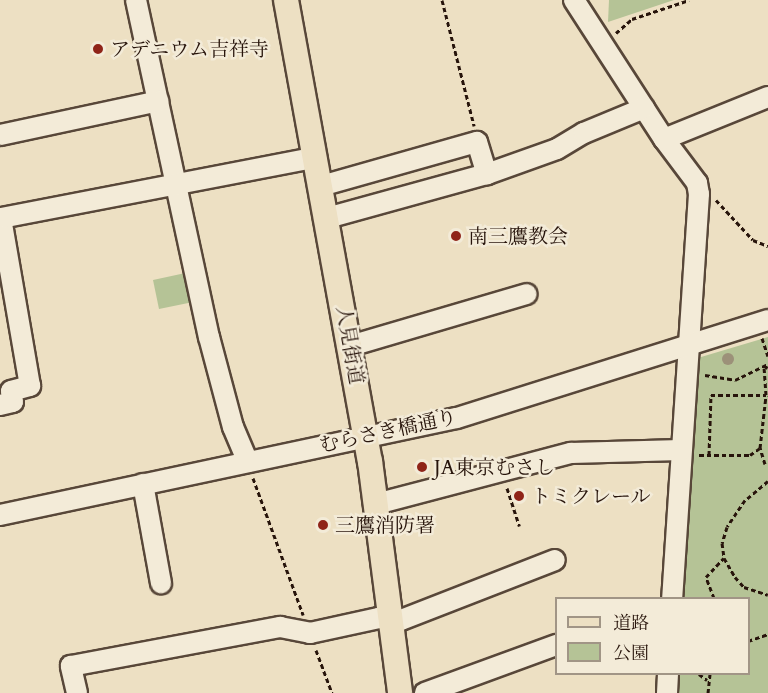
<!DOCTYPE html>
<html>
<head>
<meta charset="utf-8">
<style>
	body { margin:0 }
	#map { position:relative; width:768px; height:693px; overflow:hidden; background:#ede0c3; font-family:Cardo,"Noto Serif JP",serif }
	div>[style] { position:absolute }
	[style*='--x'] { left:calc(var(--x)*1px); top:calc(var(--y)*1px); width:calc(var(--w)*1px); rotate:calc(var(--a)*1deg) }
	.green>* { inset:0; background:#b5c396 }
	.path>* { height:3px; margin-top:-1.5px; transform-origin:0; background:repeating-linear-gradient(90deg,#27140b 0 4.5px,transparent 0 7.5px) }
	.roads { filter:drop-shadow(2px 0 #584739) drop-shadow(-2px 0 #584739) drop-shadow(0 2px #584739) drop-shadow(0 -2px #584739) }
	.minor>* { height:20px; margin:-10px; padding:0 10px; transform-origin:10px; border-radius:10px; background:#f3ebd8 }
	.major>* { height:24px; margin:-12px; padding:0 12px; transform-origin:12px; border-radius:12px; background:#ede0c3 }
	.trees>* { width:12px; height:12px; margin:-6px; border-radius:50%; background:#9c9179 }
	.dots>* { width:16px; height:16px; translate:-50% -50%; box-sizing:border-box; border:3px solid #f3ebd8; border-radius:50% }
	span { translate:-50% -50%; white-space:nowrap; text-align:center; line-height:1.15; -webkit-text-stroke:5px #f3ebd8; paint-order:stroke }
	.poi-label { font-size:20px; color:#27140b }
	.left { translate:0 -50%; text-align:left }
	.street-label { font-size:20px; color:#27140b }
	.legend { position:absolute; left:555px; top:597px; width:195px; height:78px; box-sizing:border-box; background:#f3ebd8; border:2px solid #a19586; margin:0; padding:8px 10px; list-style:none; font-size:18px; color:#27140b }
	.legend li { display:flex; align-items:center; gap:12px; height:30px }
	.legend b { width:30px; border:2px solid #a19586 }
</style>
</head>
<body>
<div id="map">
	<div class="green">
		<i style="clip-path:polygon(609px 0,674px 0,608px 22px)"></i>
		<i style="clip-path:polygon(190px 272px,198px 301px,159px 309px,153px 280px)"></i>
		<i style="clip-path:polygon(768px 337px,768px 693px,670px 693px,671px 674px,748px 674px,748px 598px,675px 598px,691px 360px)"></i>
	</div>
	<div class="path">
		<i style="--x:442;--y:0;--w:130;--a:75.7"></i>
		<i style="--x:616;--y:33;--w:21;--a:-41"></i>
		<i style="--x:632;--y:19;--w:60;--a:-18.4"></i>
		<i style="--x:716;--y:200;--w:54;--a:47.2"></i>
		<i style="--x:753;--y:240;--w:16;--a:22"></i>
		<i style="--x:762;--y:338;--w:19;--a:72"></i>
		<i style="--x:705;--y:375;--w:30;--a:9"></i>
		<i style="--x:735;--y:380;--w:37;--a:-26"></i>
		<i style="--x:699;--y:455;--w:51;--a:0"></i>
		<i style="--x:750;--y:455;--w:12;--a:-35"></i>
		<i style="--x:709;--y:455;--w:60;--a:-88.1"></i>
		<i style="--x:711;--y:395;--w:55;--a:0"></i>
		<i style="--x:765;--y:464;--w:17;--a:-107"></i>
		<i style="--x:760;--y:448;--w:53;--a:-83.5"></i>
		<i style="--x:766;--y:395;--w:29;--a:-94"></i>
		<i style="--x:764;--y:366;--w:4;--a:27"></i>
		<i style="--x:253;--y:478;--w:146;--a:69.9"></i>
		<i style="--x:768;--y:481;--w:30;--a:140"></i>
		<i style="--x:745;--y:500;--w:32;--a:124"></i>
		<i style="--x:727;--y:527;--w:17;--a:107"></i>
		<i style="--x:722;--y:543;--w:15;--a:82"></i>
		<i style="--x:724;--y:558;--w:22;--a:60"></i>
		<i style="--x:735;--y:577;--w:13;--a:48"></i>
		<i style="--x:744;--y:587;--w:25;--a:18"></i>
		<i style="--x:507;--y:488;--w:40;--a:72"></i>
		<i style="--x:714;--y:598;--w:22;--a:-111"></i>
		<i style="--x:706;--y:577;--w:26;--a:-47"></i>
		<i style="--x:748;--y:641;--w:21;--a:-19"></i>
		<i style="--x:316;--y:650;--w:46;--a:69.6"></i>
		<i style="--x:699;--y:674;--w:10;--a:37"></i>
		<i style="--x:708;--y:693;--w:19;--a:-84"></i>
	</div>
	<div class="roads">
		<div class="minor">
			<i style="--x:136;--y:0;--w:345;--a:77.8"></i>
			<i style="--x:209;--y:337;--w:93;--a:75.1"></i>
			<i style="--x:233;--y:427;--w:38;--a:67"></i>
			<i style="--x:574;--y:0;--w:166;--a:57.1"></i>
			<i style="--x:664;--y:139;--w:55;--a:53.1"></i>
			<i style="--x:697;--y:183;--w:11;--a:80"></i>
			<i style="--x:699;--y:194;--w:405;--a:93.8"></i>
			<i style="--x:0;--y:135;--w:162;--a:-12.1"></i>
			<i style="--x:664;--y:139;--w:112;--a:-22"></i>
			<i style="--x:321;--y:186;--w:162;--a:-15.8"></i>
			<i style="--x:477;--y:142;--w:34;--a:73"></i>
			<i style="--x:327;--y:218;--w:166;--a:-15.4"></i>
			<i style="--x:487;--y:174;--w:74;--a:-19.7"></i>
			<i style="--x:557;--y:149;--w:31;--a:-31"></i>
			<i style="--x:584;--y:133;--w:65;--a:-22.6"></i>
			<i style="--x:350;--y:346;--w:184;--a:-16.4"></i>
			<i style="--x:0;--y:405;--w:13;--a:-13"></i>
			<i style="--x:13;--y:402;--w:11;--a:-100"></i>
			<i style="--x:11;--y:391;--w:20;--a:-15"></i>
			<i style="--x:30;--y:386;--w:170;--a:-99.8"></i>
			<i style="--x:1;--y:218;--w:312;--a:-10.9"></i>
			<i style="--x:143;--y:484;--w:101;--a:79.7"></i>
			<i style="--x:376;--y:504;--w:202;--a:-14.7"></i>
			<i style="--x:571;--y:453;--w:110;--a:-1.6"></i>
			<i style="--x:0;--y:515;--w:467;--a:-12"></i>
			<i style="--x:457;--y:418;--w:326;--a:-17.5"></i>
			<i style="--x:77;--y:693;--w:28;--a:-103"></i>
			<i style="--x:71;--y:666;--w:213;--a:-10.6"></i>
			<i style="--x:280;--y:627;--w:31;--a:11"></i>
			<i style="--x:310;--y:633;--w:71;--a:-12.3"></i>
			<i style="--x:379;--y:618;--w:22;--a:5"></i>
			<i style="--x:401;--y:620;--w:165;--a:-21.3"></i>
			<i style="--x:425;--y:693;--w:140;--a:-20.1"></i>
			<i style="--x:667;--y:693;--w:19;--a:-87"></i>
		</div>
		<div class="major">
			<i style="--x:286;--y:0;--w:469;--a:79.7"></i>
			<i style="--x:370;--y:461;--w:234;--a:82.6"></i>
		</div>
	</div>
	<div class="trees">
		<i style="left:728px;top:359px"></i>
	</div>
	<div class="dots">
		<i style="left:98px;top:49px;background:#8f2418"></i>
		<i style="left:456px;top:236px;background:#8f2418"></i>
		<i style="left:422px;top:467px;background:#8f2418"></i>
		<i style="left:519px;top:496px;background:#8f2418"></i>
		<i style="left:323px;top:525px;background:#8f2418"></i>
	</div>
	<div class="poi-label">
		<span class="left" style="left:110px;top:49px">アデニウム吉祥寺</span>
		<span class="left" style="left:468px;top:236px">南三鷹教会</span>
		<span class="left" style="left:434px;top:467px">JA東京むさし</span>
		<span class="left" style="left:531px;top:496px">トミクレール</span>
		<span class="left" style="left:335px;top:525px">三鷹消防署</span>
	</div>
	<div class="street-label">
		<span style="left:350px;top:345px;rotate:80deg">人見街道</span>
		<span style="left:388px;top:431px;rotate:-12deg">むらさき橋通り</span>
	</div>
	<ul class="legend">
	<li><b style="height:8px;background:#ede0c3"></b>道路</li>
	<li><b style="height:16px;background:#b5c396"></b>公園</li>
	</ul>
</div>
</body>
</html>
